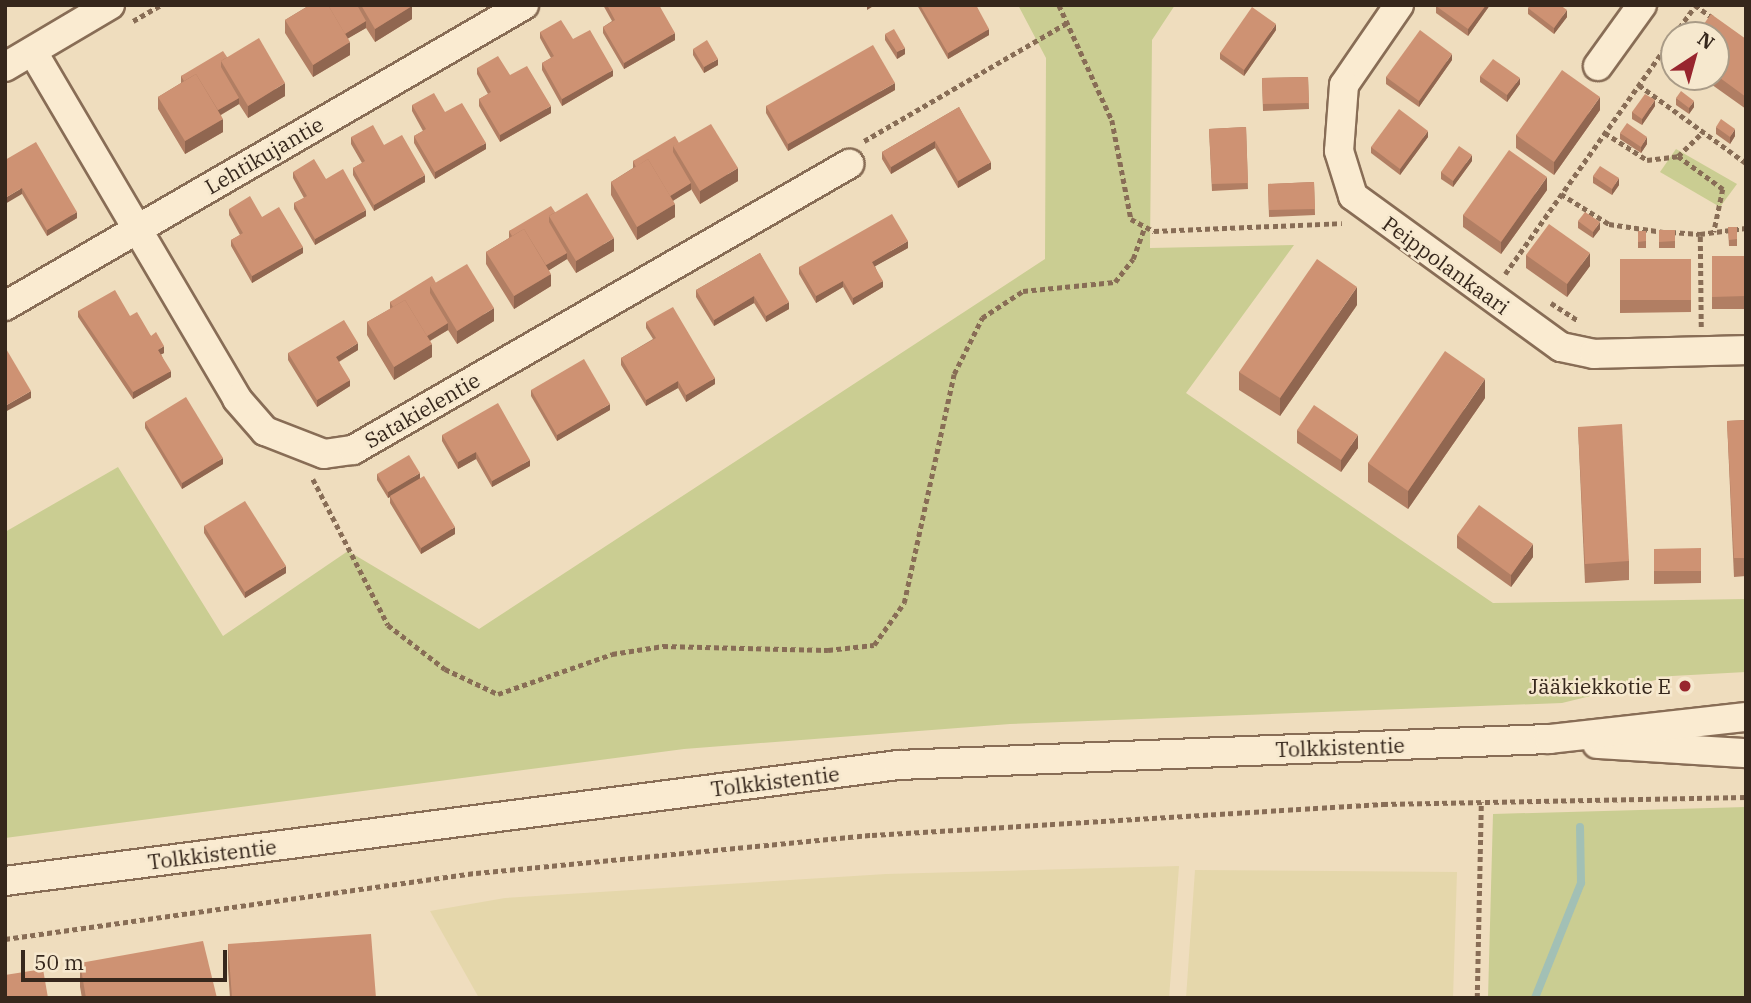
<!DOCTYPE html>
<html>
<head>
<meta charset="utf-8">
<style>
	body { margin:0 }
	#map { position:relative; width:1751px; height:1003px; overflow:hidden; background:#efddbe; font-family:"IBM Plex Serif",serif }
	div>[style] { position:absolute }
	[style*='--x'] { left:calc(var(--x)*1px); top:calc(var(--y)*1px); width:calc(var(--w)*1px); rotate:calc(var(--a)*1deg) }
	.farmland>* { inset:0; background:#e5d7ab }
	.green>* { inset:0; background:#cacd92 }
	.stream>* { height:8px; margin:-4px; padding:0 4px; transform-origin:4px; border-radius:4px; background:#a2c0b5 }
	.path>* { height:4.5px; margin-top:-2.25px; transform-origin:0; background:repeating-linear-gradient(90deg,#886d56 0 5px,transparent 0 8.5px) }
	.roads { filter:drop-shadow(2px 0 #886d56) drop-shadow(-2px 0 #886d56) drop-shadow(0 2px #886d56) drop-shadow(0 -2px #886d56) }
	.minor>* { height:28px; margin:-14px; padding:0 14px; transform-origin:14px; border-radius:14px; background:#faebd1 }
	.wall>* { inset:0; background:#b17e63 }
	.shaded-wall>* { inset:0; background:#906650 }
	.building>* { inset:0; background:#ce9273 }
	.dots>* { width:19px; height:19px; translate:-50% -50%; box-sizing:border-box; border:4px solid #f6e8ce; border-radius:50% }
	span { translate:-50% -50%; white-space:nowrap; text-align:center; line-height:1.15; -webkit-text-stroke:5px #f6e8ce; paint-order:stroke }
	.street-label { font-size:21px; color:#36271c }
	.poi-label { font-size:21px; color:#36271c }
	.right { translate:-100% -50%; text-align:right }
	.frame { position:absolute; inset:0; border:7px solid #36271c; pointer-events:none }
	.north { position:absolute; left:1660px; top:21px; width:70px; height:70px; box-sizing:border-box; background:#f6e8ce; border:2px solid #a99b87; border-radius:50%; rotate:36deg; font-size:19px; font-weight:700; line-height:28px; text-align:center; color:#36271c }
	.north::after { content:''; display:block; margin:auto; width:24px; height:32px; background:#98252e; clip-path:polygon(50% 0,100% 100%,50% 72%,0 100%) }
	.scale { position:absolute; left:21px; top:950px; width:206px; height:32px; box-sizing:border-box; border:4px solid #36271c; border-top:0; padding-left:9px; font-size:21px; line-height:24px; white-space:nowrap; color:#36271c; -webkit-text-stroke:5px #f6e8ce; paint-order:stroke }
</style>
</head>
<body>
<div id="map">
	<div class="farmland">
		<i style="clip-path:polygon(1179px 866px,1169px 998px,479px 998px,430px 911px,505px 898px,886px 874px)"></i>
		<i style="clip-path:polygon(1195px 870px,1457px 872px,1453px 998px,1186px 998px)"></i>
	</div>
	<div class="green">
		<i style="clip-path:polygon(1018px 5px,1175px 5px,1152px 40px,1150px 248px,1294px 245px,1186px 393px,1493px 603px,1746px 599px,1746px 672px,1672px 676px,1562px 703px,1010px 724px,684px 749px,5px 838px,5px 532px,118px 467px,223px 636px,348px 551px,479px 629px,1045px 259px,1046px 58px)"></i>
		<i style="clip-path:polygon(1676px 149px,1737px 184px,1720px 207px,1660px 172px)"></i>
		<i style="clip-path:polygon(1746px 807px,1746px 998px,1488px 998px,1493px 814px)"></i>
	</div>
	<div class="stream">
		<i style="--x:1535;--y:998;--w:124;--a:-68.2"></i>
		<i style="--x:1581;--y:883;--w:56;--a:-91"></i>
	</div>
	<div class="path">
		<i style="--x:1059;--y:5;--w:127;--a:65.3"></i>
		<i style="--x:1112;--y:120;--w:101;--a:79.1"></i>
		<i style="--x:1131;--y:219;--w:26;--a:28"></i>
		<i style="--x:1154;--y:231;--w:188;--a:-2.4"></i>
		<i style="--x:1695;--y:5;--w:24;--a:36"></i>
		<i style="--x:133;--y:21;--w:32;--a:-30"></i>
		<i style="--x:1674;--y:35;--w:36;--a:-54"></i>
		<i style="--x:1639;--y:85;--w:132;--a:36.1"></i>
		<i style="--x:1605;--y:133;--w:50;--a:32.7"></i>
		<i style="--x:1647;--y:160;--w:31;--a:-7"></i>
		<i style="--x:1678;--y:156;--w:35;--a:-44"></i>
		<i style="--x:864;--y:141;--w:235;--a:-30.2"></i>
		<i style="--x:1678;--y:156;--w:56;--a:36.3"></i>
		<i style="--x:1723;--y:189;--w:44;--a:101.8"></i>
		<i style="--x:1561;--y:194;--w:57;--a:32"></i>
		<i style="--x:1609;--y:224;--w:55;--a:8.4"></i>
		<i style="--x:1671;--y:232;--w:29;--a:4"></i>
		<i style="--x:1505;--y:274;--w:293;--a:-54.7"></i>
		<i style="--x:1551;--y:303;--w:33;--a:33"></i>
		<i style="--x:1701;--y:327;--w:93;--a:-90.6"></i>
		<i style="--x:1700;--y:234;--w:46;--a:-7.4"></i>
		<i style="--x:313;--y:479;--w:164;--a:62.8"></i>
		<i style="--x:388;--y:625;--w:72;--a:37.7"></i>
		<i style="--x:445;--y:669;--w:59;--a:25.3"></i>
		<i style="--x:498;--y:694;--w:121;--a:-19.3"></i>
		<i style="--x:612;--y:654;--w:52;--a:-8.9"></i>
		<i style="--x:663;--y:646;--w:165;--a:1.4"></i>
		<i style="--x:828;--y:650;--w:46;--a:-6.2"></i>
		<i style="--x:874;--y:645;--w:52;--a:-54.5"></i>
		<i style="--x:904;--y:603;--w:234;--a:-77.7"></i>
		<i style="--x:954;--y:374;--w:63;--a:-63.4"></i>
		<i style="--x:982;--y:318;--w:49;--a:-33.4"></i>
		<i style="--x:1023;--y:291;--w:92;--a:-5.6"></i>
		<i style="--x:1115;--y:282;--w:29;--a:-52"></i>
		<i style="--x:1133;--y:259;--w:33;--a:-70"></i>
		<i style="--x:5;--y:939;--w:476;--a:-8"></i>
		<i style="--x:476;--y:873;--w:398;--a:-5.5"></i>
		<i style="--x:872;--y:835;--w:512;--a:-3.47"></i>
		<i style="--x:1383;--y:804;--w:363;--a:-1.1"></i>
		<i style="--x:1477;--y:998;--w:196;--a:-88.8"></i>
	</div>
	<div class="roads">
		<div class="minor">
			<i style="--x:1399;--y:5;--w:97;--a:124.5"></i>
			<i style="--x:1344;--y:85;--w:66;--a:94.3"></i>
			<i style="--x:1339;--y:151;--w:47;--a:72.7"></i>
			<i style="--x:1353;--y:196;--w:257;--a:36"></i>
			<i style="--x:1561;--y:347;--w:34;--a:12"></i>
			<i style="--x:1594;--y:354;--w:152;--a:-1.5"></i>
			<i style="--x:33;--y:52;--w:403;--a:59.5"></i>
			<i style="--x:237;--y:399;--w:43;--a:48.8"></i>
			<i style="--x:265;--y:431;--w:63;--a:21.3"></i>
			<i style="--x:324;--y:454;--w:29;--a:-8"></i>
			<i style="--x:353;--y:450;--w:573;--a:-29.97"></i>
			<i style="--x:1598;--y:66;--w:75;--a:-54.2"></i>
			<i style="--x:5;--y:67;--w:122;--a:-30.6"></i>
			<i style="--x:5;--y:306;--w:600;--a:-30.11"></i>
			<i style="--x:1597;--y:744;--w:149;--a:3.5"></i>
			<i style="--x:5;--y:881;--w:901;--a:-7.4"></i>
			<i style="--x:898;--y:765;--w:652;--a:-2.29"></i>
			<i style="--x:1549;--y:739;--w:198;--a:-6.4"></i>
		</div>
	</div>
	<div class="wall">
		<i style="clip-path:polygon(308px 5px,412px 5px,412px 19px,375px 42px,366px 28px,348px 38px,350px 55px,313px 77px,285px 33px,285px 20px,308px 6px)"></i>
		<i style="clip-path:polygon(603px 5px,659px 5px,675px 40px,624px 69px,603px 33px,603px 27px,612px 21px)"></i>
		<i style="clip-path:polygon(917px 5px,976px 5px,989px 35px,948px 59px)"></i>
		<i style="clip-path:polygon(1490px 5px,1468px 36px,1436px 13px,1436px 6px)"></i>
		<i style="clip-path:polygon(1528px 8px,1567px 17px,1554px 34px,1528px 14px)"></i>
		<i style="clip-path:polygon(1276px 30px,1244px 76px,1220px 59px,1220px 53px)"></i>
		<i style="clip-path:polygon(540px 32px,573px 39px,613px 76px,562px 106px,542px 70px,542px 63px,551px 58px,540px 38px)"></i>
		<i style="clip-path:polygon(885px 34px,905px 54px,897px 59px,885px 40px)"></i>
		<i style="clip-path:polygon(1716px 35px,1746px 39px,1746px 109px,1701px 77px,1716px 77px)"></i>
		<i style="clip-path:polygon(693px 49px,718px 65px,704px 73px,693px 55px)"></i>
		<i style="clip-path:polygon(227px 57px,285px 96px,248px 118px,239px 104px,221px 115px,223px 132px,185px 154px,158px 109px,158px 97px,181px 83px,181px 76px)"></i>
		<i style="clip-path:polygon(1452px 60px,1419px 107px,1386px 84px,1386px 77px)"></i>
		<i style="clip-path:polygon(477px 68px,510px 75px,551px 113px,500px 142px,479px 106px,479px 99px,488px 94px,477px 74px)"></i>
		<i style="clip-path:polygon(1480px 76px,1520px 84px,1507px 102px,1480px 82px)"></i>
		<i style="clip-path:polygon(1308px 77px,1309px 109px,1263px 111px,1262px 78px)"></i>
		<i style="clip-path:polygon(895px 90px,788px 151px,766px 113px,766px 106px)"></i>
		<i style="clip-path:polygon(1676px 98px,1694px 107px,1689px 114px,1676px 105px)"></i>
		<i style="clip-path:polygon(412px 105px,445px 112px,486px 149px,435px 179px,414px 143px,414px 136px,423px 131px,412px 111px)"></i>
		<i style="clip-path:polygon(1655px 106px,1642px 125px,1632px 119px,1632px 112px)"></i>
		<i style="clip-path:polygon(959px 107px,991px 169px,958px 188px,935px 148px,891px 174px,882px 159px,882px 152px)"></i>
		<i style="clip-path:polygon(1600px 110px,1554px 175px,1516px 148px,1516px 135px)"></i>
		<i style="clip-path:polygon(1246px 127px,1248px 189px,1212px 191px,1209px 129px)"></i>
		<i style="clip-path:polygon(1716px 127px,1735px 136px,1730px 144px,1716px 134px)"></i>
		<i style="clip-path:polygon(1620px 133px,1647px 144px,1641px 153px,1620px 139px)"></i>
		<i style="clip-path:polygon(351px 137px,384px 145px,425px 182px,374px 211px,353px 175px,353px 168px,362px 163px,351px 144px)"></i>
		<i style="clip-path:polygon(1428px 137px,1400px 175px,1371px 153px,1371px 147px)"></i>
		<i style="clip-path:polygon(679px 143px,738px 181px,700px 204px,691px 189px,673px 201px,675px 217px,637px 240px,611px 195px,611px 182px,633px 168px,633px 161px)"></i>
		<i style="clip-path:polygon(5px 160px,77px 218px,47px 236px,22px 194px)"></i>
		<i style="clip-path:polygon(1472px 161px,1453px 187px,1441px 179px,1441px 172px)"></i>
		<i style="clip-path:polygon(293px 172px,326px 179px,366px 216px,315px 245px,294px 209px,294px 203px,304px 198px,293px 178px)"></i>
		<i style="clip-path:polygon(1593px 176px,1619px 185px,1612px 195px,1593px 183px)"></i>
		<i style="clip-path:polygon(1314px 182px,1315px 215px,1269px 217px,1268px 184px)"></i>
		<i style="clip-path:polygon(1547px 190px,1501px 254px,1463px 227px,1463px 215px)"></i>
		<i style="clip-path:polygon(229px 209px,262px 217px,303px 253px,252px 283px,231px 246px,231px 240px,240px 235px,229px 215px)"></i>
		<i style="clip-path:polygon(555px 212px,614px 251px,576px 273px,567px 259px,549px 270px,551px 286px,514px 309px,486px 264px,486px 252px,509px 238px,509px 231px)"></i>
		<i style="clip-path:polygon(1578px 221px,1600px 229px,1593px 238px,1578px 228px)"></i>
		<i style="clip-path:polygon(1728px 227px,1737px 227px,1737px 246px,1729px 246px)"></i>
		<i style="clip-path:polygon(1659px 230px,1675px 230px,1675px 248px,1659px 248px)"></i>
		<i style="clip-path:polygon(1638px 231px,1646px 231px,1646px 248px,1638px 248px)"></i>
		<i style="clip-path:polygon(908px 248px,875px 266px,883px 287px,853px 305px,843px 287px,816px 303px,799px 274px,799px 267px)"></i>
		<i style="clip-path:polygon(760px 253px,789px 309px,766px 322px,754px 303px,714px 326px,696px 297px,696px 290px)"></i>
		<i style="clip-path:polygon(1526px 255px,1590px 266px,1567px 297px,1526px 268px)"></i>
		<i style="clip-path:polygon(1712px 256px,1746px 256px,1746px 309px,1712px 309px)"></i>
		<i style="clip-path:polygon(1620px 259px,1691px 259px,1691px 312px,1620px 313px)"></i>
		<i style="clip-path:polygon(436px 283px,494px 321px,457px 344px,448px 330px,430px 341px,432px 357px,394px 380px,367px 335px,367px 322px,390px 309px,390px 302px)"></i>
		<i style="clip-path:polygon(1357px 305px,1280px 416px,1239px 390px,1239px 372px)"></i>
		<i style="clip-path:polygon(78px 311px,130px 316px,151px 336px,164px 353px,161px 354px,171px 377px,133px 399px,78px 317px)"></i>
		<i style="clip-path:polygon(646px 322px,715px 384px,686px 402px,678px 388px,646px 406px,621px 365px,621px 358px,653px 339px,646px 328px)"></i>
		<i style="clip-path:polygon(358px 350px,339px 362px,350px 386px,317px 407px,288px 360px,288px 353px)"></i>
		<i style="clip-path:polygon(531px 390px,610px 410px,557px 441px,531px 396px)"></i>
		<i style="clip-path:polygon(1485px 398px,1408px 509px,1368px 482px,1368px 463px)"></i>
		<i style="clip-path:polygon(1746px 420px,1746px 576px,1734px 577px,1727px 421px)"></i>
		<i style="clip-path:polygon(145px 422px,223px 464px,182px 489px,145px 428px)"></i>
		<i style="clip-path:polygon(1578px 427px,1629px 561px,1629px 580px,1585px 583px)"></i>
		<i style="clip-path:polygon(1297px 430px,1358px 448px,1341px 472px,1297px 443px)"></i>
		<i style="clip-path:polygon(442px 435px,530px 466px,492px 487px,476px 459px,458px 469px,442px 441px)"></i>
		<i style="clip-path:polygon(377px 474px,420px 478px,455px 534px,421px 554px,390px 503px,390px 497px,388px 498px,377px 480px)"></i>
		<i style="clip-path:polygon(204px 526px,286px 573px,245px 598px,204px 533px)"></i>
		<i style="clip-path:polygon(1457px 535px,1533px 557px,1511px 587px,1457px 548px)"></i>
		<i style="clip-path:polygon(1654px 549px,1701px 571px,1701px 583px,1654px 584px)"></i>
		<i style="clip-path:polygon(228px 944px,376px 998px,230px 998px,228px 968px)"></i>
		<i style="clip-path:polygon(80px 963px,217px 998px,82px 998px,80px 987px)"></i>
	</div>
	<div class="shaded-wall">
		<i style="clip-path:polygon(867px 5px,875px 5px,867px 10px)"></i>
		<i style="clip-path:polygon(1486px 5px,1490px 5px,1468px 36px,1468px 29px)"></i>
		<i style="clip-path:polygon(412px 6px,412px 19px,375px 42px,375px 29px)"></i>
		<i style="clip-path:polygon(1567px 10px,1567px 17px,1554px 34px,1554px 28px)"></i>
		<i style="clip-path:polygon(366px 21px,366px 28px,342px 42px,342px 35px)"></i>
		<i style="clip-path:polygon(1276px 24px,1276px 30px,1244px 76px,1244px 70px)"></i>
		<i style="clip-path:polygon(989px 29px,989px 35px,948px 59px,948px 53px)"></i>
		<i style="clip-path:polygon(675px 33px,675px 40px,624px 69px,624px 63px)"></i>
		<i style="clip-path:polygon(350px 42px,350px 55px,313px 77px,313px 65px)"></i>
		<i style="clip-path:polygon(905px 48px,905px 54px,897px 59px,897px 52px)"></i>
		<i style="clip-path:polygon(1452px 54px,1452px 60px,1419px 107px,1419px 101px)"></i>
		<i style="clip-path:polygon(718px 59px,718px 65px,704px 73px,704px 67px)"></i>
		<i style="clip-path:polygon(613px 70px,613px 76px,562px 106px,562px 99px)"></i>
		<i style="clip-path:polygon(1520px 78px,1520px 84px,1507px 102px,1507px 95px)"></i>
		<i style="clip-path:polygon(285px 83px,285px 96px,248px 118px,248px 106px)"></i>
		<i style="clip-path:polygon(895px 83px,895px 90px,788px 151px,788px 144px)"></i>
		<i style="clip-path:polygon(1600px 97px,1600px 110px,1554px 175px,1554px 162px)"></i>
		<i style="clip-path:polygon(239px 98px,239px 104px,215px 118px,215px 112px)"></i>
		<i style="clip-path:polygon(1655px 100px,1655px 106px,1642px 125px,1642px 119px)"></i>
		<i style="clip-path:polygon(1694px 101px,1694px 107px,1689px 114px,1689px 108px)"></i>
		<i style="clip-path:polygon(551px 106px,551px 113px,500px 142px,500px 135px)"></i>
		<i style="clip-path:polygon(223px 119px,223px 132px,185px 154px,185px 141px)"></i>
		<i style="clip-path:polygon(1735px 129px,1735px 136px,1730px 144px,1730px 137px)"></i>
		<i style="clip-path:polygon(1428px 131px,1428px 137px,1400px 175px,1400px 169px)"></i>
		<i style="clip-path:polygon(1647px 137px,1647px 144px,1641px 153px,1641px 147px)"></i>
		<i style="clip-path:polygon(935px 141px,935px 148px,891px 174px,891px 167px)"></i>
		<i style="clip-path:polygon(486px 143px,486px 149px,435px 179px,435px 172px)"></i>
		<i style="clip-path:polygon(1472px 155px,1472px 161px,1453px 187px,1453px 181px)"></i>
		<i style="clip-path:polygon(991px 162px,991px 169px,958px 188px,958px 181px)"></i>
		<i style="clip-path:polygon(738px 168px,738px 181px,700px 204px,700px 191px)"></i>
		<i style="clip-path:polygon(425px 175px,425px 182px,374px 211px,374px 205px)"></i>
		<i style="clip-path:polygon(1547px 177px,1547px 190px,1501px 254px,1501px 242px)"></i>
		<i style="clip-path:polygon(1619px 178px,1619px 185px,1612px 195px,1612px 189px)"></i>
		<i style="clip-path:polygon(691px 183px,691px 190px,667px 204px,667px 198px)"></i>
		<i style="clip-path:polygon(22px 188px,22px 194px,5px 204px,5px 198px)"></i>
		<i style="clip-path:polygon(675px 204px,675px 217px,637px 240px,637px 227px)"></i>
		<i style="clip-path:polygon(366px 210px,366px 216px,315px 245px,315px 239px)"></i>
		<i style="clip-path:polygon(77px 212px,77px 218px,47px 236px,47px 230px)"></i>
		<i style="clip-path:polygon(1600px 222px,1600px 229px,1593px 238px,1593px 232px)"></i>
		<i style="clip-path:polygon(614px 238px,614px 251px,576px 273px,576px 261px)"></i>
		<i style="clip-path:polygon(908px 241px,908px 248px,872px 268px,872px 262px)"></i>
		<i style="clip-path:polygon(303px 247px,303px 253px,252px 283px,252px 276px)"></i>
		<i style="clip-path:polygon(567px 253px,567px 259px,543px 274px,543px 267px)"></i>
		<i style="clip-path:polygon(1590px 253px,1590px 266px,1567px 297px,1567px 284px)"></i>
		<i style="clip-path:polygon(551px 274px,551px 286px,514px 309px,514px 296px)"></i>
		<i style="clip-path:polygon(843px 281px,843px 287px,816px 303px,816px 296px)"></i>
		<i style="clip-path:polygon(883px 281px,883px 287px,853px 305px,853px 298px)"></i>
		<i style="clip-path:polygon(1357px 287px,1357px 305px,1280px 416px,1280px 398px)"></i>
		<i style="clip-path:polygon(754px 296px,754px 303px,714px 326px,714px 320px)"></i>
		<i style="clip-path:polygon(789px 302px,789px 309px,766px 322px,766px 316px)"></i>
		<i style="clip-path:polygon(494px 308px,494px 321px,457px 344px,457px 331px)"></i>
		<i style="clip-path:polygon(448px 323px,448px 330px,424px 344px,424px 338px)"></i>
		<i style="clip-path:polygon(358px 343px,358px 350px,336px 363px,336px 357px)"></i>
		<i style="clip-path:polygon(432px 344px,432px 357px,394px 380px,394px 367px)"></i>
		<i style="clip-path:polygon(164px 346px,164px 353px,158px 356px,158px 350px)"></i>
		<i style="clip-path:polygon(171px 371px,171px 377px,133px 399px,133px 392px)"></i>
		<i style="clip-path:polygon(715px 378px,715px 384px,686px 402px,686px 395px)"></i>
		<i style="clip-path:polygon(1485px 379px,1485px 398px,1408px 509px,1408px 491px)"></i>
		<i style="clip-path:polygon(350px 380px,350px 386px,317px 407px,317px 400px)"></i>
		<i style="clip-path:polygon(678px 381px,678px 388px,646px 406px,646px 400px)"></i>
		<i style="clip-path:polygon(31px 391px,31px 398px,5px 412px,5px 406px)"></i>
		<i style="clip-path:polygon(610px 404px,610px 410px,557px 441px,557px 435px)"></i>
		<i style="clip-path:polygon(1358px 435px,1358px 448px,1341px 472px,1341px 460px)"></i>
		<i style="clip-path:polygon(476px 452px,476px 459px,458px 469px,458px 462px)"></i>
		<i style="clip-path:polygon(223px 458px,223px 464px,182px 489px,182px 483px)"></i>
		<i style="clip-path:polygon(530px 460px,530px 466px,492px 487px,492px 481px)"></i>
		<i style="clip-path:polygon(420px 473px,420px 479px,388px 498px,388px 492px)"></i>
		<i style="clip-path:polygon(455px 527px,455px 534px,421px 554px,421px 548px)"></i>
		<i style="clip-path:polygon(1533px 544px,1533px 557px,1511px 587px,1511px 575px)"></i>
		<i style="clip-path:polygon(286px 566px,286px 573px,245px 598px,245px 592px)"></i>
	</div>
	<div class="building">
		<i style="clip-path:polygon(310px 5px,328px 5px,350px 42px,313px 65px,285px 20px)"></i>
		<i style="clip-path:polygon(328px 5px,357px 5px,366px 21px,345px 34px)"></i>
		<i style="clip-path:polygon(361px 5px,412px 5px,412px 6px,375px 29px)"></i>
		<i style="clip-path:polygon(607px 5px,659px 5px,675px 33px,624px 63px,603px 27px,615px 20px)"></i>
		<i style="clip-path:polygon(920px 5px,976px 5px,989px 29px,948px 53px)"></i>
		<i style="clip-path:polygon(1436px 5px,1486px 5px,1468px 29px,1436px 6px)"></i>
		<i style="clip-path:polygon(1530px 5px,1560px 5px,1567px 10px,1554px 28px,1528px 8px)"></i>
		<i style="clip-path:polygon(1252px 7px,1276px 24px,1244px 70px,1220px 53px)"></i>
		<i style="clip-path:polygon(1711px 14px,1746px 39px,1746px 97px,1716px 75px,1716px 35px,1696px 35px)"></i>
		<i style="clip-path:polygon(561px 20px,573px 39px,590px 30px,613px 70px,562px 99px,542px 63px,554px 56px,540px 32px)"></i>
		<i style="clip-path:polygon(894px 29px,905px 48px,897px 52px,885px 34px)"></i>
		<i style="clip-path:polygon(1420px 30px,1452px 54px,1419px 101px,1386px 77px)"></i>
		<i style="clip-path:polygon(259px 38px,285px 83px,248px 106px,221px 61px)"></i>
		<i style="clip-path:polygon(707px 40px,718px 59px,704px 67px,693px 49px)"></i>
		<i style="clip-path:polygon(873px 45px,895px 83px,788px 144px,766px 106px)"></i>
		<i style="clip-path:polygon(223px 51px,227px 57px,221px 61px,221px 67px,239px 98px,218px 110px,196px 74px,184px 81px,181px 76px)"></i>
		<i style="clip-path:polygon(498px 56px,510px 75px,527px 66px,551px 106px,500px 135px,479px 99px,491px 92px,477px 68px)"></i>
		<i style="clip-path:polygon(1493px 59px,1520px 78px,1507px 95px,1480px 76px)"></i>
		<i style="clip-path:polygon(1562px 70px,1600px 97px,1554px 162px,1516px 135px)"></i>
		<i style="clip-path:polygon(196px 74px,223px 119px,185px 141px,158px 97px)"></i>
		<i style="clip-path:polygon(1308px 77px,1309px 103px,1263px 104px,1262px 78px)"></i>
		<i style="clip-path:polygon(1681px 91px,1694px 101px,1689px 108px,1676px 98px)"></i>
		<i style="clip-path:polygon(434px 93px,445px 112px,462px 103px,486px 143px,435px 172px,414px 136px,426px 129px,412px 105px)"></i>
		<i style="clip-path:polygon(1645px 94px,1655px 100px,1642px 119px,1632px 112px)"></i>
		<i style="clip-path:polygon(959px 107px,991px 162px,958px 181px,935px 141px,891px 167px,882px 152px)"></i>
		<i style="clip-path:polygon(1399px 109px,1428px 131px,1400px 169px,1371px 147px)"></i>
		<i style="clip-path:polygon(1721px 119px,1735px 129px,1730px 137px,1716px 127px)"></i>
		<i style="clip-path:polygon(1627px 123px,1647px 137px,1641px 147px,1620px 133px)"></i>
		<i style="clip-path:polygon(711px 124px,738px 168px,700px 191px,673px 146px)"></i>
		<i style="clip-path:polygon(373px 125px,384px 145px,402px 135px,425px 175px,374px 205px,353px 168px,365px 161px,351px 137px)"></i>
		<i style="clip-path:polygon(1246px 127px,1248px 183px,1212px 184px,1209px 129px)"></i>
		<i style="clip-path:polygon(675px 136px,679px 143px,673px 146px,673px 152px,691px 183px,670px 196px,648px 159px,636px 167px,633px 161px)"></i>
		<i style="clip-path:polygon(36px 142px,77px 212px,47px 230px,22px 188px,5px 198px,5px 160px)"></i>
		<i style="clip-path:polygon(1459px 146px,1472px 155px,1453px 181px,1441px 172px)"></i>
		<i style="clip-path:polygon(1509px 150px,1547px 177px,1501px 242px,1463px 215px)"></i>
		<i style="clip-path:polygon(314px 159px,326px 179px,343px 169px,366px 210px,315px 239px,294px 203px,307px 196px,293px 172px)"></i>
		<i style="clip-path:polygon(648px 159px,675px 204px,637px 227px,611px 182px)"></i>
		<i style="clip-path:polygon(1600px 166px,1619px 178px,1612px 189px,1593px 176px)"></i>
		<i style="clip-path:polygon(1314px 182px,1315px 209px,1269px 210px,1268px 184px)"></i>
		<i style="clip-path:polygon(587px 193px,614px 238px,576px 261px,549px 216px)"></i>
		<i style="clip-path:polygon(250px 196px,262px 217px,279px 207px,303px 247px,252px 276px,231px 240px,243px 233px,229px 209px)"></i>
		<i style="clip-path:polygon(551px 206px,555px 212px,549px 216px,549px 222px,567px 253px,546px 265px,524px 229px,512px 236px,509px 231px)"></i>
		<i style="clip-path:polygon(1585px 212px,1600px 222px,1593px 232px,1578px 221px)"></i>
		<i style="clip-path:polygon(892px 214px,908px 241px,872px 262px,883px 281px,853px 298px,843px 281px,816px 296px,799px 267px)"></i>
		<i style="clip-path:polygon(1549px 224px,1590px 253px,1567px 284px,1526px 255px)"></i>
		<i style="clip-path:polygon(1728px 227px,1737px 227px,1737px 239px,1729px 240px)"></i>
		<i style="clip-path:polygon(524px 229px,551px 274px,514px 296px,486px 252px)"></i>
		<i style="clip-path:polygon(1659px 230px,1675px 230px,1675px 241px,1659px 242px)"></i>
		<i style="clip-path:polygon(1638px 231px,1646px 231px,1646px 241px,1638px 242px)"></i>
		<i style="clip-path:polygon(760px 253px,789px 302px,766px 316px,754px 296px,714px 320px,696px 290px)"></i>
		<i style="clip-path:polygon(1712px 256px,1746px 256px,1746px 296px,1712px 297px)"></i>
		<i style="clip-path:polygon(1317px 259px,1357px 287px,1280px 398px,1239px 372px)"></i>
		<i style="clip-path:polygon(1620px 259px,1691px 259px,1691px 300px,1620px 300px)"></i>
		<i style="clip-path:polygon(467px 264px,494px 308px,457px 331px,430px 286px)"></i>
		<i style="clip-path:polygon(432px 276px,436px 283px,430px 286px,430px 293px,448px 323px,427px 336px,405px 300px,393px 307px,390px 302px)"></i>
		<i style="clip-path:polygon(115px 290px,130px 316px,137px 312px,151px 336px,156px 332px,164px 346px,158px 350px,171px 371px,133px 392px,78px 311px)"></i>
		<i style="clip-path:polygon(405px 300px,432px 344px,394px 367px,367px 322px)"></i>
		<i style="clip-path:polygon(673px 307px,715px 378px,686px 395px,678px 381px,646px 400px,621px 358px,656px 338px,646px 322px)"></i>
		<i style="clip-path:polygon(344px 320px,358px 343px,336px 357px,350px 380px,317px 400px,288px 353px)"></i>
		<i style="clip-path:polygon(5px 347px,31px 391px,5px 406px)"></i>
		<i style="clip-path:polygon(1445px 351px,1485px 379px,1408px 491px,1368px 463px)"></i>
		<i style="clip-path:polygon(584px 359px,610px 404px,557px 435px,531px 390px)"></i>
		<i style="clip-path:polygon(186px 397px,223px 458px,182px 483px,145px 422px)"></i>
		<i style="clip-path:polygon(498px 403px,530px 460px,492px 481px,476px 452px,458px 462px,442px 435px)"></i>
		<i style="clip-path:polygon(1314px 405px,1358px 435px,1341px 460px,1297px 430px)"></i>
		<i style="clip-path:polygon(1746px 420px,1746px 558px,1734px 558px,1727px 421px)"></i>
		<i style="clip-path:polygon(1622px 424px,1629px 561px,1585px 564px,1578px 427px)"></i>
		<i style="clip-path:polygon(409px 455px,420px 473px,388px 492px,377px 474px)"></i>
		<i style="clip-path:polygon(424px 476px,455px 527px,421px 548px,390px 496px)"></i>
		<i style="clip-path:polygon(245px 501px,286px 566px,245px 592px,204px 526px)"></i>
		<i style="clip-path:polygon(1479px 505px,1533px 544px,1511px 575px,1457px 535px)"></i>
		<i style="clip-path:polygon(1701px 548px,1701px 571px,1654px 571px,1654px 549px)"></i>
		<i style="clip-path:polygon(371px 934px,376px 998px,317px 998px,316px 996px,293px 998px,232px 998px,228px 944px)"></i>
		<i style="clip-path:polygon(203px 941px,217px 998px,86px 998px,80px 963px)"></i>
		<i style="clip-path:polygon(43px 969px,48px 998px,5px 998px,5px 975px)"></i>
	</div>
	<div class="dots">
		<i style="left:1685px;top:686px;background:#98252e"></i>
	</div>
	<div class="street-label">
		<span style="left:264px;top:155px;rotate:-30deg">Lehtikujantie</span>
		<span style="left:1446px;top:265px;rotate:36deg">Peippolankaari</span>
		<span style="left:422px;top:410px;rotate:-30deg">Satakielentie</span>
		<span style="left:1340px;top:747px;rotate:-2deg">Tolkkistentie</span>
		<span style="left:775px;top:781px;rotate:-7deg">Tolkkistentie</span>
		<span style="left:212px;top:854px;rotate:-7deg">Tolkkistentie</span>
	</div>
	<div class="poi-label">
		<span class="right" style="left:1671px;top:686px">Jääkiekkotie E</span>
	</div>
	<div class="frame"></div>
	<div class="north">N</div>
	<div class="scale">50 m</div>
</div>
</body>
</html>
